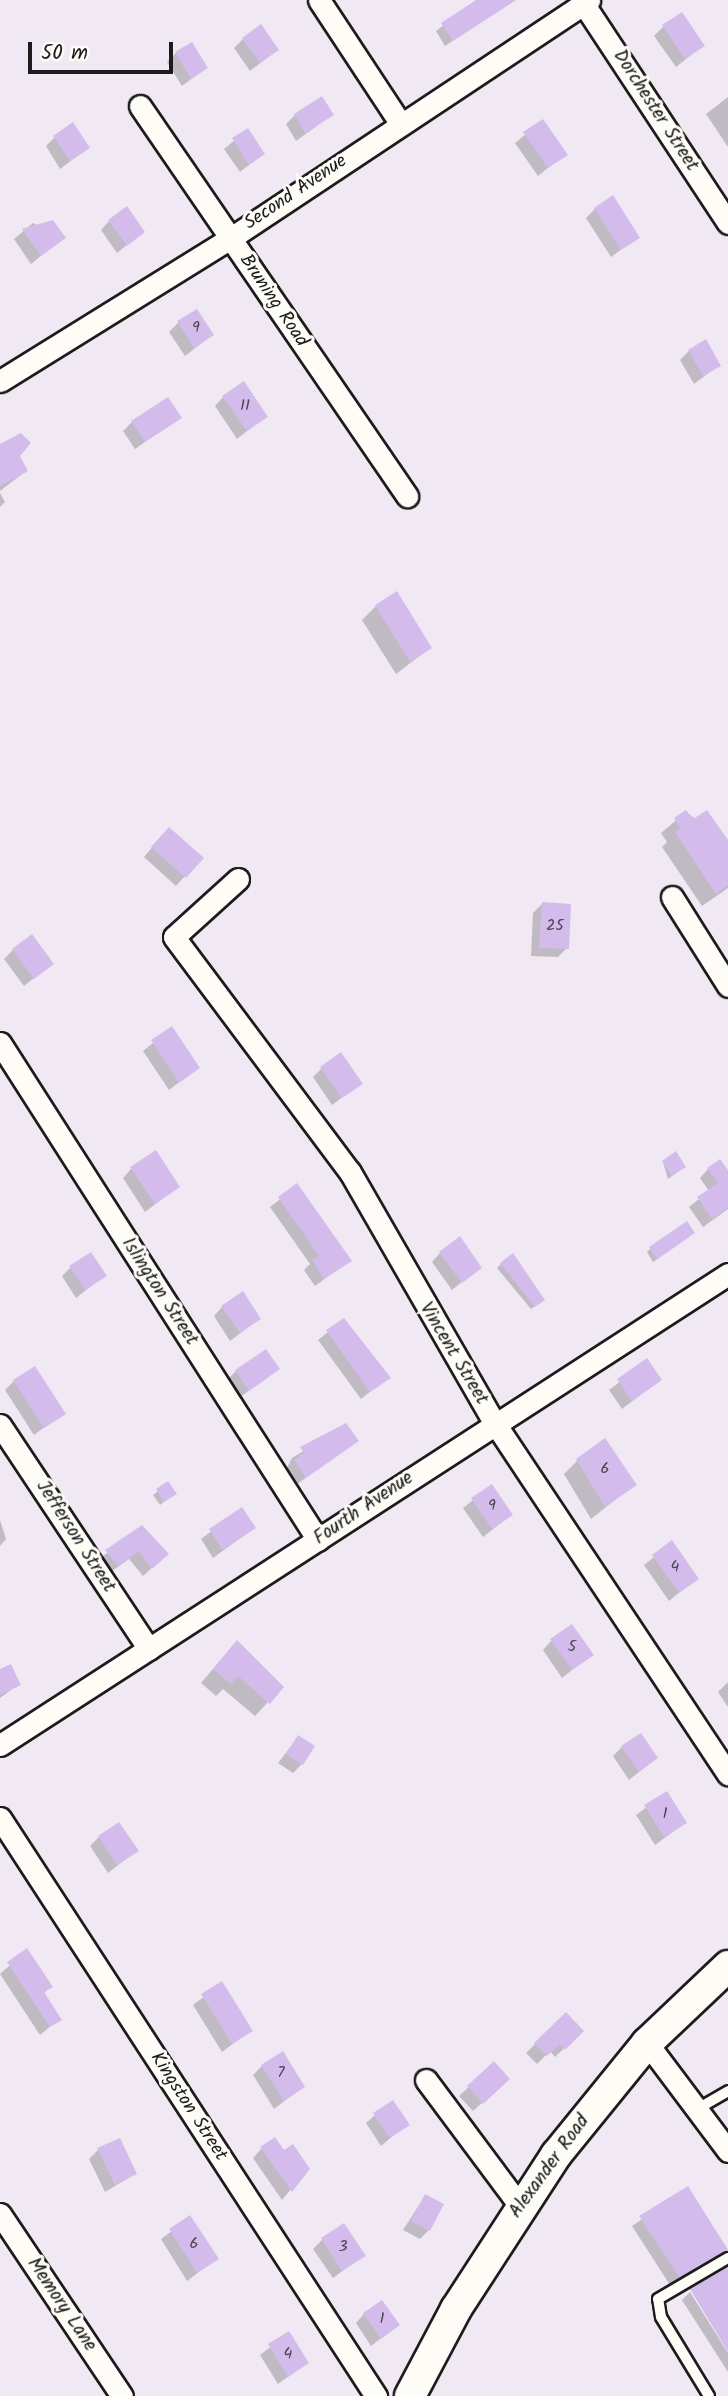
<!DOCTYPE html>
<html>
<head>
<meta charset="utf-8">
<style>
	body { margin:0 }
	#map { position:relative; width:728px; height:2396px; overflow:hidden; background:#f0e9f4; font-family:Kalam,sans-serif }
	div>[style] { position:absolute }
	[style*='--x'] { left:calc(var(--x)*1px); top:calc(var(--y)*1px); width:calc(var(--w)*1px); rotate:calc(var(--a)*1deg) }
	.shadow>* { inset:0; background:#0003 }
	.building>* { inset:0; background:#d3bcec }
	.roads { filter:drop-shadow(2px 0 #1c1c1c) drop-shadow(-2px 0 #1c1c1c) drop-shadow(0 2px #1c1c1c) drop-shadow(0 -2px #1c1c1c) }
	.lane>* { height:10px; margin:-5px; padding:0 5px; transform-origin:5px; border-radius:5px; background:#fdfcf7 }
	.street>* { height:21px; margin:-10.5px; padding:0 10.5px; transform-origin:10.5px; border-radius:10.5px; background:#fdfcf7 }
	.secondary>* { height:30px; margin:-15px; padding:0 15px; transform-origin:15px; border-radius:15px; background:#fdfcf7 }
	span { translate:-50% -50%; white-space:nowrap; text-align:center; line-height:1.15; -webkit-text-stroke:6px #fdfcf7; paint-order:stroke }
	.number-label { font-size:16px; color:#4a4450 }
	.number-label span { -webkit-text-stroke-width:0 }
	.street-label { font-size:19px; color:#1c1c1c }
	.scale { position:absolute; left:28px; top:42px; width:145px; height:32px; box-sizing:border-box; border:4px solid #1c1c1c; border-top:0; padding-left:9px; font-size:21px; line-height:24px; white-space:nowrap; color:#1c1c1c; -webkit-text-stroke:5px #fdfcf7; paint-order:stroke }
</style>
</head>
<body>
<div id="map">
	<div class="shadow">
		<i style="clip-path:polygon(476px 0,507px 4px,445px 46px,436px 31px)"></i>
		<i style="clip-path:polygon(663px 27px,702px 46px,676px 67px,654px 36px)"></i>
		<i style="clip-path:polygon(243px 39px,277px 50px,250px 71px,234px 48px)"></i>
		<i style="clip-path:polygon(176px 53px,206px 68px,182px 86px,167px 62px)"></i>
		<i style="clip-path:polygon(728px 97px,728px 147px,706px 114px)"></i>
		<i style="clip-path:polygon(295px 115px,332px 115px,296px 141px,286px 124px)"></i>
		<i style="clip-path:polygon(542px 121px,565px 154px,538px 176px,515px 143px)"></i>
		<i style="clip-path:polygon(247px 130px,263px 154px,240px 172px,224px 149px)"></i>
		<i style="clip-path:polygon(55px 137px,88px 148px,60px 169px,46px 146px)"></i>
		<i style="clip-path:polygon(595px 209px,638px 237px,611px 257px,586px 218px)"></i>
		<i style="clip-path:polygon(109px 221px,143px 232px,117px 253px,101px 230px)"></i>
		<i style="clip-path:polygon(33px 223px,63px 238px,31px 264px,14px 239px)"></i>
		<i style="clip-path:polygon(178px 323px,212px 335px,185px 356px,169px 332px)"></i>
		<i style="clip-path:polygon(689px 351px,719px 365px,694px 384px,680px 360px)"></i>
		<i style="clip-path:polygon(223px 397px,266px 416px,237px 439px,215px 406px)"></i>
		<i style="clip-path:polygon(179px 418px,135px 449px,123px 431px,132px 422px)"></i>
		<i style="clip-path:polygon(0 446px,18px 456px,26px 471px,0 491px)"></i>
		<i style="clip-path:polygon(0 493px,5px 502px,0 507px)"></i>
		<i style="clip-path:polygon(376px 606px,430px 648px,396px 674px,362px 620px)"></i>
		<i style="clip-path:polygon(686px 812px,728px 843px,728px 888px,702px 906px,662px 847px,667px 842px,661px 833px)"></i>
		<i style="clip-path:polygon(160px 838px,201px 858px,176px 886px,144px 857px)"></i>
		<i style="clip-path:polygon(542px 904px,567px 948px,558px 957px,531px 956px,533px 913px)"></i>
		<i style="clip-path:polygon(13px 950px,52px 964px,24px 986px,4px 959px)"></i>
		<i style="clip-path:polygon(172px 1028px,198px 1068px,169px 1090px,143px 1051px)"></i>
		<i style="clip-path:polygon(322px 1068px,360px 1084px,332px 1105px,313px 1077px)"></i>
		<i style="clip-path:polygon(663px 1162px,684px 1167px,668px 1179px)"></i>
		<i style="clip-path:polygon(131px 1169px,178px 1187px,145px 1212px,123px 1178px)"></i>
		<i style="clip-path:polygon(708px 1169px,728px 1173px,728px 1209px,703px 1227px,689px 1207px,709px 1191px,700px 1178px)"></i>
		<i style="clip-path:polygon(297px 1186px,349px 1261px,315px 1286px,304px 1270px,310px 1264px,270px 1207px)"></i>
		<i style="clip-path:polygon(689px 1237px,653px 1262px,647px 1252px,651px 1248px)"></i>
		<i style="clip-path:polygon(440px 1253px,480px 1267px,452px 1290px,432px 1262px)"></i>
		<i style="clip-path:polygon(501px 1264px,538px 1304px,531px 1309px,497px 1268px)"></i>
		<i style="clip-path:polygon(71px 1267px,104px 1276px,76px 1298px,62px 1276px)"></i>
		<i style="clip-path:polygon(222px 1307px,259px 1319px,230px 1341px,214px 1316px)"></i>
		<i style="clip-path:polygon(343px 1320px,388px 1378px,361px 1399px,318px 1340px)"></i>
		<i style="clip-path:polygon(647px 1361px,660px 1380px,622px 1409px,609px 1390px)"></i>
		<i style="clip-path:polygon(277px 1369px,239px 1398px,227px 1380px,236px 1371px)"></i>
		<i style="clip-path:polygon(14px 1381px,63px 1413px,34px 1435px,5px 1390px)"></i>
		<i style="clip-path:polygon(346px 1425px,356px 1441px,296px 1485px,286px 1470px,292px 1458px)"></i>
		<i style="clip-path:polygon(578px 1460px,635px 1484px,591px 1519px,564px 1474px)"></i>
		<i style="clip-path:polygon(168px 1484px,170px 1497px,160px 1505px,153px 1495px)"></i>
		<i style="clip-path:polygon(491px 1486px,511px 1515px,483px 1537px,463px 1508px)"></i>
		<i style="clip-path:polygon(241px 1509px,254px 1528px,213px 1558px,201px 1539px)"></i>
		<i style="clip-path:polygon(0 1520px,6px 1539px,0 1546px)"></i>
		<i style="clip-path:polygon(141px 1527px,158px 1562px,143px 1576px,129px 1559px,108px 1574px,98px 1560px)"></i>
		<i style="clip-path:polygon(672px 1543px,697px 1578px,669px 1601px,644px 1565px)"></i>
		<i style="clip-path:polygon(551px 1641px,591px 1655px,562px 1678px,543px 1650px)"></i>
		<i style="clip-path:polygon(224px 1656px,282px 1687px,255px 1716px,223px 1689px,216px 1696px,201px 1683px)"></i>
		<i style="clip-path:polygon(0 1671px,19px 1684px,0 1698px)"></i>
		<i style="clip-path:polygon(728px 1682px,728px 1707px,718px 1692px)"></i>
		<i style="clip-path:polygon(298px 1737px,302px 1764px,293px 1773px,278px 1763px)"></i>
		<i style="clip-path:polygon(622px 1747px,656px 1758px,629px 1780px,613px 1756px)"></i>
		<i style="clip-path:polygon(666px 1793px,685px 1823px,655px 1845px,636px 1815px)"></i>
		<i style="clip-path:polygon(99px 1837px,136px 1851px,108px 1873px,90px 1846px)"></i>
		<i style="clip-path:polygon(26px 1951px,50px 1987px,43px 1994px,59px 2019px,40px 2035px,0 1974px)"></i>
		<i style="clip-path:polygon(221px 1984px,250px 2031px,222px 2052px,193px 2005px)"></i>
		<i style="clip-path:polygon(566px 2014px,582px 2031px,555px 2057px,550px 2051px,537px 2064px,526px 2053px)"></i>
		<i style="clip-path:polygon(494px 2064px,499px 2088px,473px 2111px,459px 2096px)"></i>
		<i style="clip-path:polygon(262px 2066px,303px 2087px,274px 2109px,253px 2075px)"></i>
		<i style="clip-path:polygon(375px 2115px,407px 2124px,381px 2146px,366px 2123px)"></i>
		<i style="clip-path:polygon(261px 2149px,283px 2152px,308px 2169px,282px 2200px,253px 2158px)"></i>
		<i style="clip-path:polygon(98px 2150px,135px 2174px,105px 2192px,89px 2159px)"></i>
		<i style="clip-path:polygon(688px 2189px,728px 2250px,670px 2285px,632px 2226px)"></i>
		<i style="clip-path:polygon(425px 2196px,429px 2230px,420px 2239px,403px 2230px)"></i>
		<i style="clip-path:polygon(190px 2218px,216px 2259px,187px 2281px,161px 2239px)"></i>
		<i style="clip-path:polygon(322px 2240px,364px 2255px,333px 2278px,313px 2249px)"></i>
		<i style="clip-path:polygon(690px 2292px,728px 2353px,728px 2372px,682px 2300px)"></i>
		<i style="clip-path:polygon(364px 2314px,398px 2325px,371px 2346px,356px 2323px)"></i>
		<i style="clip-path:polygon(289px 2333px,307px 2363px,278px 2384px,260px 2355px)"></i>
	</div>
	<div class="building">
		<i style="clip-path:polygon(476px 0,516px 0,453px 41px,441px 23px)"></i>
		<i style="clip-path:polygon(682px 12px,705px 46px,685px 59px,662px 25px)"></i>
		<i style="clip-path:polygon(261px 24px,279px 50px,260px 63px,242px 38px)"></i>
		<i style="clip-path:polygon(192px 42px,208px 68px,191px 79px,175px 52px)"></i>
		<i style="clip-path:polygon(322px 96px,334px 115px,305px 133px,294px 114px)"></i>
		<i style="clip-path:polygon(543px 119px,568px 155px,548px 168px,523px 132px)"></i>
		<i style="clip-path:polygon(73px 122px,90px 148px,70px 161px,53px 136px)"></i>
		<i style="clip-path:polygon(248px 128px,265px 154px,249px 165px,232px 138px)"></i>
		<i style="clip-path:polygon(613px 195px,640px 238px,621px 250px,594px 208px)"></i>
		<i style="clip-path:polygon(127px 206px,145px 232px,127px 246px,108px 220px)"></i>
		<i style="clip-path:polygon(53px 220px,66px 238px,41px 256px,22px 229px)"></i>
		<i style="clip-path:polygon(197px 309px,214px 335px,194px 348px,177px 321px)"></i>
		<i style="clip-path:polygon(706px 339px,721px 366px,703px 376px,688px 350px)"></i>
		<i style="clip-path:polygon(244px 381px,268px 417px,247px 431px,222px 396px)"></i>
		<i style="clip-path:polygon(168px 397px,182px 418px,145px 442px,131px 421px)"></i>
		<i style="clip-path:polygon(21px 433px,31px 443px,20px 456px,28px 471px,0 486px,0 444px)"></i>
		<i style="clip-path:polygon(397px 591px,432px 648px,410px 662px,375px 605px)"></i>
		<i style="clip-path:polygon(686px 810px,693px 819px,707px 810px,728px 840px,728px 885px,716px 894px,675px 832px,680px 828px,674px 818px)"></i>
		<i style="clip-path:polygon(169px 827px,204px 858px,186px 878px,151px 847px)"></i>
		<i style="clip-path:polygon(542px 902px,571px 904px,569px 949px,539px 948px)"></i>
		<i style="clip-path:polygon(32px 934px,54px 964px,34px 979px,12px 949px)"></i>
		<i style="clip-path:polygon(172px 1026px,200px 1068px,179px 1083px,151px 1040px)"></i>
		<i style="clip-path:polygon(341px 1052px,363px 1084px,342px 1098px,320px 1067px)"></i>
		<i style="clip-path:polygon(156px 1150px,180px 1187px,155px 1204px,130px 1167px)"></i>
		<i style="clip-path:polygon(676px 1151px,686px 1167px,672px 1176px,662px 1161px)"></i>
		<i style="clip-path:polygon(720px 1159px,728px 1170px,728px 1208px,712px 1219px,697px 1197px,718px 1183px,707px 1168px)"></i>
		<i style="clip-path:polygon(297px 1183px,352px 1261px,324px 1279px,312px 1260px,319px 1256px,278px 1197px)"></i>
		<i style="clip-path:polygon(687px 1221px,695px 1233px,657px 1259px,649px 1247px)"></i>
		<i style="clip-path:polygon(460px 1236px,482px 1268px,462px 1283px,439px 1252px)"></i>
		<i style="clip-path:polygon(91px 1252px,107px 1276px,85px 1290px,69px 1266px)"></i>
		<i style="clip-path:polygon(513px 1253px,545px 1300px,535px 1307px,500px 1263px)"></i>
		<i style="clip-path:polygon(243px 1291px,261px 1319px,240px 1333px,221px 1306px)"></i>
		<i style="clip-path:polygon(344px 1318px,391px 1378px,370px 1392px,326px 1330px)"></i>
		<i style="clip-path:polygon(266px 1349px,280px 1369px,249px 1391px,235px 1370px)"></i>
		<i style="clip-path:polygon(647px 1358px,662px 1380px,632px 1401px,617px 1379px)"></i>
		<i style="clip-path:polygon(35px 1366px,66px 1414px,44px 1428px,13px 1380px)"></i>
		<i style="clip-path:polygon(346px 1423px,359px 1441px,306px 1478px,294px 1460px,304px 1453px,300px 1447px)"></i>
		<i style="clip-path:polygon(605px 1438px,637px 1485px,605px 1507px,576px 1459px)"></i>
		<i style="clip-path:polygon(168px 1481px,177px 1494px,164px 1502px,156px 1489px)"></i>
		<i style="clip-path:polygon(492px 1484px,513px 1515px,492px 1529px,471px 1498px)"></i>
		<i style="clip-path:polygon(242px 1507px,256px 1528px,223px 1550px,209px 1529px)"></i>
		<i style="clip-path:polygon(142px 1525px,169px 1554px,152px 1569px,139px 1551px,118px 1566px,105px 1550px)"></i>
		<i style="clip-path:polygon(672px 1540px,699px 1579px,679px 1593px,652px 1555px)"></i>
		<i style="clip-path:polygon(572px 1624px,594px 1655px,572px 1670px,550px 1639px)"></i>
		<i style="clip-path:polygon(237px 1640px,284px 1687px,270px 1704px,238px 1676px,231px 1684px,213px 1669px)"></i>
		<i style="clip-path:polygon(11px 1664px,21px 1685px,0 1695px,0 1669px)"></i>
		<i style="clip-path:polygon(641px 1733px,658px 1758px,639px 1772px,621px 1746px)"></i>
		<i style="clip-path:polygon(298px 1735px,315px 1746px,303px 1765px,286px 1754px)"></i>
		<i style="clip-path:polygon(667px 1791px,687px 1823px,664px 1837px,644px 1805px)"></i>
		<i style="clip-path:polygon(119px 1822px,139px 1851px,117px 1865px,98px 1836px)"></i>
		<i style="clip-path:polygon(27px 1948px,53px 1987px,44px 1992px,62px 2020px,50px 2027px,7px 1962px)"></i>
		<i style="clip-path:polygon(222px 1981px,253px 2031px,232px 2044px,201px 1994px)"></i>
		<i style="clip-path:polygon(566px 2012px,584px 2031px,565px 2050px,560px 2044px,547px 2056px,534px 2043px)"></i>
		<i style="clip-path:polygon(283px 2051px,305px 2087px,284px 2101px,261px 2065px)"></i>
		<i style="clip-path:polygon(494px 2061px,510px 2079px,483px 2104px,467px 2086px)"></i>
		<i style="clip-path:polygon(393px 2100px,410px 2125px,390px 2138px,373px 2113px)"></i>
		<i style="clip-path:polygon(275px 2137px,284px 2150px,293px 2144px,310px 2169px,292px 2192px,260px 2147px)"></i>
		<i style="clip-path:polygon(120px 2138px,137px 2174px,115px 2185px,97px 2148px)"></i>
		<i style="clip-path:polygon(688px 2186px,728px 2250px,679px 2277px,639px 2216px)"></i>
		<i style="clip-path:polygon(425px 2194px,444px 2204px,430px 2231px,411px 2221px)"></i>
		<i style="clip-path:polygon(190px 2215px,219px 2259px,197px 2273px,169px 2229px)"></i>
		<i style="clip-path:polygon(344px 2223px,366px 2256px,342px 2271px,321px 2238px)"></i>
		<i style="clip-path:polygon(728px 2267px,728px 2352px,690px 2289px)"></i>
		<i style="clip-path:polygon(382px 2300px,400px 2325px,381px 2339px,363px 2313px)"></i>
		<i style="clip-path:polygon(289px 2331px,309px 2363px,288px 2377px,268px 2344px)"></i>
	</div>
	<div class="roads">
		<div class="lane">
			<i style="--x:699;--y:2108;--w:34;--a:-30"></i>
			<i style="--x:709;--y:2396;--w:92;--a:-121.3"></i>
			<i style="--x:661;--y:2317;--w:18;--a:-99"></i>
			<i style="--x:658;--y:2299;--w:81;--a:-30.4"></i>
		</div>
		<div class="street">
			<i style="--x:319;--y:0;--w:147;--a:56.6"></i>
			<i style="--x:581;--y:0;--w:267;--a:56.6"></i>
			<i style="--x:140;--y:106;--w:473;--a:55.6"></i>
			<i style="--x:0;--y:381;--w:272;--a:-31.8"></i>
			<i style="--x:231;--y:238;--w:430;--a:-33.6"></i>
			<i style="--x:238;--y:879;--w:86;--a:137.8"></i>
			<i style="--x:174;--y:937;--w:294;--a:53.2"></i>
			<i style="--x:350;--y:1172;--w:289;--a:60.1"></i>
			<i style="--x:494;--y:1422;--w:423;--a:56.4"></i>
			<i style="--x:672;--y:897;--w:105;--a:57.8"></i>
			<i style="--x:0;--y:1043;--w:590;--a:57.39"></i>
			<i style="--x:0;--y:1425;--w:269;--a:56.4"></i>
			<i style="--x:0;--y:1745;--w:867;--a:-32.9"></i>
			<i style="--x:0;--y:1818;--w:690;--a:56.96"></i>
			<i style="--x:647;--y:2043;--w:135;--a:53.1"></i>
			<i style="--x:426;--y:2080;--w:157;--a:53.3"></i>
			<i style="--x:0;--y:2214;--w:219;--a:56.2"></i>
		</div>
		<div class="secondary">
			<i style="--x:410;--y:2396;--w:98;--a:-62.1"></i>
			<i style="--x:456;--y:2309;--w:184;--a:-57"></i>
			<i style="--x:556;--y:2155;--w:144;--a:-50.9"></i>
			<i style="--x:647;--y:2043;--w:112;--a:-43.5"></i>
		</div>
	</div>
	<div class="number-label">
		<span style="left:196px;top:328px">9</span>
		<span style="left:245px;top:406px">11</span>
		<span style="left:555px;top:926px">25</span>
		<span style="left:605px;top:1469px">6</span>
		<span style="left:492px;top:1506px">9</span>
		<span style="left:675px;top:1567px">4</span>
		<span style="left:572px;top:1647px">5</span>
		<span style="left:665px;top:1814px">1</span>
		<span style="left:281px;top:2073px">7</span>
		<span style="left:194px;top:2244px">6</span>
		<span style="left:343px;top:2247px">3</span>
		<span style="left:382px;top:2319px">1</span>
		<span style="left:288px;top:2354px">4</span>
	</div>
	<div class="street-label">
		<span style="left:655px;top:111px;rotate:57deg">Dorchester Street</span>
		<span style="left:296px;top:193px;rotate:-34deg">Second Avenue</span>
		<span style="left:273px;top:301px;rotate:56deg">Bruning Road</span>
		<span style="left:159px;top:1292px;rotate:57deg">Islington Street</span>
		<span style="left:453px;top:1354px;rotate:59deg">Vincent Street</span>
		<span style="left:364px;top:1509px;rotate:-34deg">Fourth Avenue</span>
		<span style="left:75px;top:1537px;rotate:57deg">Jefferson Street</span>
		<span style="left:188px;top:2107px;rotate:57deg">Kingston Street</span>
		<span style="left:550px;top:2167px;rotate:-54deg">Alexander Road</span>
		<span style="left:61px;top:2305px;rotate:56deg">Memory Lane</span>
	</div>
	<div class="scale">50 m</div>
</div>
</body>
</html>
